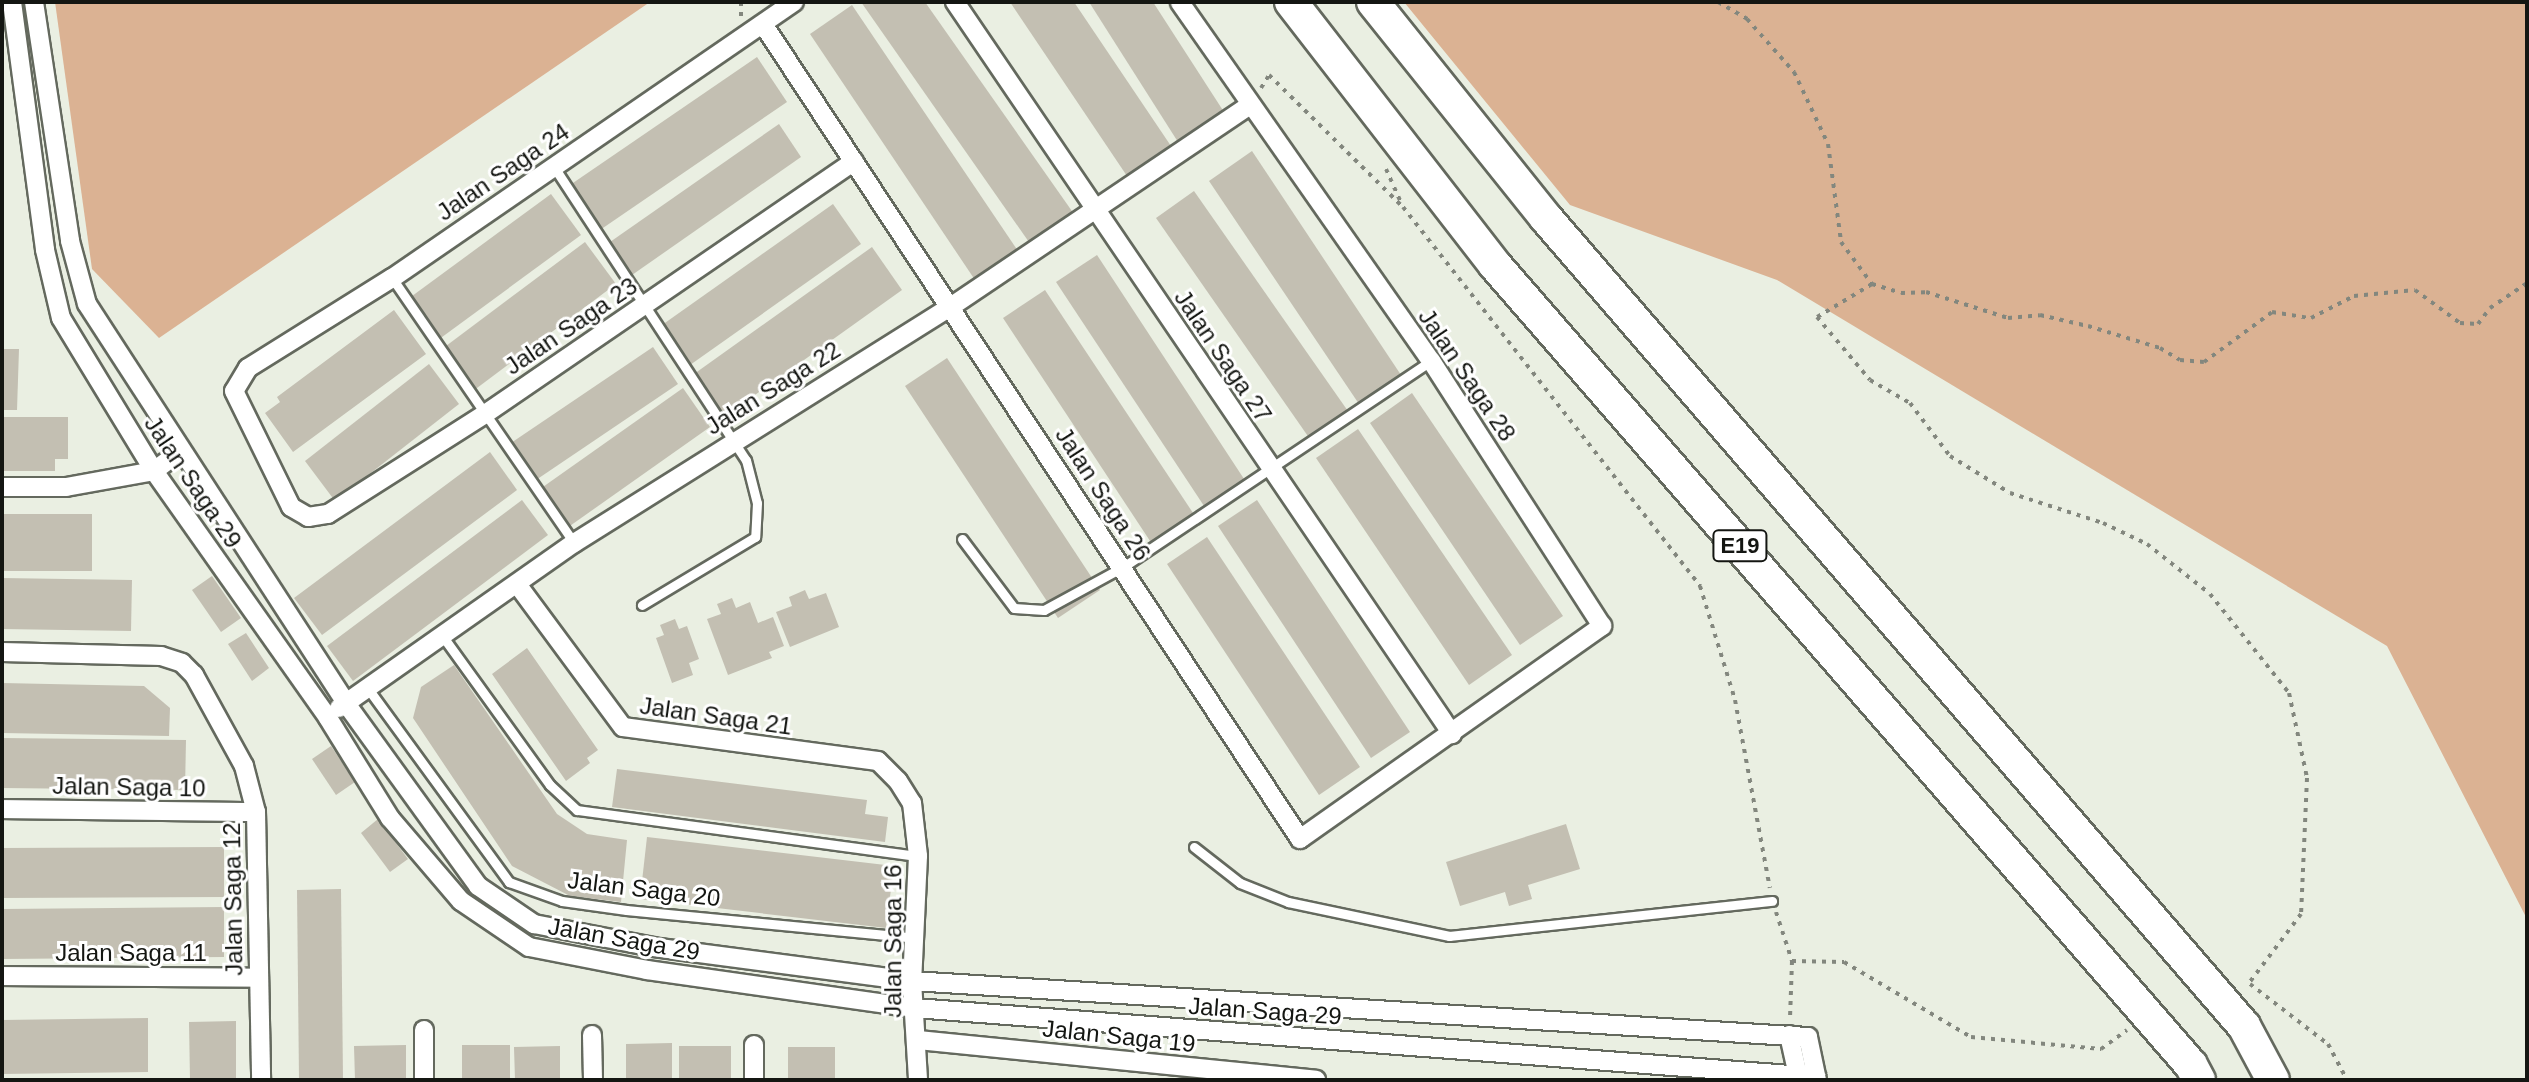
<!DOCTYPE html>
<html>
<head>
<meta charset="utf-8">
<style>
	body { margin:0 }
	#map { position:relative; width:2529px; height:1082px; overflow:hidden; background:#eaefe2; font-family:Helvetica,sans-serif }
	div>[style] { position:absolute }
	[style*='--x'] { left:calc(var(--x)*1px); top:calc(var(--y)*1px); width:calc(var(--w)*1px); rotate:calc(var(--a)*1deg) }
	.green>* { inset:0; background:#dbb293 }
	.building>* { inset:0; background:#c3bfb2 }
	.path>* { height:4px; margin-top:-2px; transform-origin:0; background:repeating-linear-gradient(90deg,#83877e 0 4px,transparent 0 10px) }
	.roads { filter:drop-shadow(2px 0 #64695e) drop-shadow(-2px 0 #64695e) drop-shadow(0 2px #64695e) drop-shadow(0 -2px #64695e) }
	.lane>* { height:9px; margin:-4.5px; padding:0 4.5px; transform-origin:4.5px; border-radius:4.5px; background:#fff }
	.street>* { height:18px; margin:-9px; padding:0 9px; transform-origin:9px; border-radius:9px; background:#fff }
	.bridges { filter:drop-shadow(2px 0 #64695e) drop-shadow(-2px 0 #64695e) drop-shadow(0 2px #64695e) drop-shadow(0 -2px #64695e) }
	.highway-bridge>* { height:32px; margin:-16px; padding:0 16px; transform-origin:16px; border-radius:16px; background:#fff }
	span { translate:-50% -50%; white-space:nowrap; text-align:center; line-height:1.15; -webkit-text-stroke:6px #fff; paint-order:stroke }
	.shield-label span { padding:2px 6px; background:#fff; border:2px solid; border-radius:6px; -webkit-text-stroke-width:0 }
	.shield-label { font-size:22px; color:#141612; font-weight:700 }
	.street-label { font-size:24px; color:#141612 }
	.frame { position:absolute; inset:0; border:4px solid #141612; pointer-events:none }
</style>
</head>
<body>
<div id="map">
	<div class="green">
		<i style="clip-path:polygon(55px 2px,650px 2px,159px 338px,92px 269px)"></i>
		<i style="clip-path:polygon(1404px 2px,2527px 2px,2527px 919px,2387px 646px,1777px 280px,1570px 205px)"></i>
	</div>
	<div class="building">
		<i style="clip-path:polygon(861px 2px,925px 2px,1074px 214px,1031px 245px)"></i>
		<i style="clip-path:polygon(1010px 2px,1074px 2px,1173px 149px,1129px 179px)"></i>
		<i style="clip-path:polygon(1089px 2px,1153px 2px,1224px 112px,1178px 142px)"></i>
		<i style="clip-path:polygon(852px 5px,1020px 254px,977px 283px,810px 34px)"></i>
		<i style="clip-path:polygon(757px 57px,787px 102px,600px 230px,570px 185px)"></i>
		<i style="clip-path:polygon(779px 124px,801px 157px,632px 275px,610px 242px)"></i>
		<i style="clip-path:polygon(1252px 151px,1403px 378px,1361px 407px,1209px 181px)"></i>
		<i style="clip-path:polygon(1194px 191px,1350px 414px,1312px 442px,1156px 218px)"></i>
		<i style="clip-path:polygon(551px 194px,581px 235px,438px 340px,408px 299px)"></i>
		<i style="clip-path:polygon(833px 204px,861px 244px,690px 365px,662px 325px)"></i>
		<i style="clip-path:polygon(585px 242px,616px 284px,473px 391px,442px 349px)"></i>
		<i style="clip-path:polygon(872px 247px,902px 290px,724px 417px,694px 374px)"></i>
		<i style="clip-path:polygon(1097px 255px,1248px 485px,1208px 512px,1056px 282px)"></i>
		<i style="clip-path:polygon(1045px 290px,1199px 522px,1156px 550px,1003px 318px)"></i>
		<i style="clip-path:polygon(394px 310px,426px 354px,293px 452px,265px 413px,280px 402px,277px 397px)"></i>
		<i style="clip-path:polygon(653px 347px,678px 384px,533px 482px,508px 445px)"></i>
		<i style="clip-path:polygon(2px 349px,19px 349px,17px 410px,2px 410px)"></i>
		<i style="clip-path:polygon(947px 358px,1100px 590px,1058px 618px,905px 386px)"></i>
		<i style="clip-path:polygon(429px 364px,459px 404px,335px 501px,305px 461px)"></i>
		<i style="clip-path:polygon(683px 388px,710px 427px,567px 528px,540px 489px)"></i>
		<i style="clip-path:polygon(1412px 393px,1563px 616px,1520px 645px,1370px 423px)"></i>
		<i style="clip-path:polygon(2px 417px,68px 417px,68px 459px,55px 459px,55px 471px,2px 471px)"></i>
		<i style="clip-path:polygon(1358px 429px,1512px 655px,1469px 685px,1316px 458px)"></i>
		<i style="clip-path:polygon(490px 452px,517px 490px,322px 635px,294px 598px)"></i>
		<i style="clip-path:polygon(522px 500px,548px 535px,353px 681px,327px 646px)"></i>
		<i style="clip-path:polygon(1257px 500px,1410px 732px,1371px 758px,1218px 526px)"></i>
		<i style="clip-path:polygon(2px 514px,92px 514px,92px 571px,2px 571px)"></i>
		<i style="clip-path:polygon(1207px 537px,1360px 767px,1319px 795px,1167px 564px)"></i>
		<i style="clip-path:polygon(212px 576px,241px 618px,221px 632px,192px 590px)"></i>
		<i style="clip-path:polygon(2px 578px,132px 580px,131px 631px,2px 629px)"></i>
		<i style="clip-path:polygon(805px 590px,809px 599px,826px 593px,839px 627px,790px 647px,776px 612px,792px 606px,789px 597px)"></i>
		<i style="clip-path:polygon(732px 598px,736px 608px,750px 602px,758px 623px,773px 617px,784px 646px,769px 652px,772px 658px,728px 675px,707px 619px,721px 614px,717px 604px)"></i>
		<i style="clip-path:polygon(675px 619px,679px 629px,687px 626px,699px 659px,689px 663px,693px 675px,672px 683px,656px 638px,664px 635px,660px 625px)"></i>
		<i style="clip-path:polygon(246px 633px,269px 668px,252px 681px,228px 644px)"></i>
		<i style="clip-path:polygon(527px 648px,598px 750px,587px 758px,590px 763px,566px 781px,492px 674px)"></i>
		<i style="clip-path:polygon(454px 665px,557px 814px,587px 834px,627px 840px,621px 902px,570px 896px,512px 866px,413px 718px,421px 687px)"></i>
		<i style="clip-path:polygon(2px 683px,144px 686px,170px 708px,169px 736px,2px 733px)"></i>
		<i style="clip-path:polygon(2px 738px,186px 740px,185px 790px,2px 788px)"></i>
		<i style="clip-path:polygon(331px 746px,355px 782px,336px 795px,312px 759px)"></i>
		<i style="clip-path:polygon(617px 769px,867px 800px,865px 814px,888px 817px,885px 842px,612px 807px)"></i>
		<i style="clip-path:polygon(378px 819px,408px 859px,390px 872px,361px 833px)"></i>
		<i style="clip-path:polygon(1566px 824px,1580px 869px,1528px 885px,1532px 899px,1509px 906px,1505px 892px,1460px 906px,1446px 862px)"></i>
		<i style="clip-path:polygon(647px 837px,894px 866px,886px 928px,640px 899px)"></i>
		<i style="clip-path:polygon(224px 847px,224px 897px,2px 898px,2px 848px)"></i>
		<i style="clip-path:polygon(341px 889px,343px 1080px,299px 1080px,297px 890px)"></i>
		<i style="clip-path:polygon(224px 907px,224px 957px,2px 959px,2px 909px)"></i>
		<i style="clip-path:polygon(148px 1018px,148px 1072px,2px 1074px,2px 1020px)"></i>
		<i style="clip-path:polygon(236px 1021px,236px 1080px,190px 1080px,189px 1022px)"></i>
		<i style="clip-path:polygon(672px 1043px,672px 1080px,626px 1080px,626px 1044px)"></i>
		<i style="clip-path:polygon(406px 1045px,406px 1080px,355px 1080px,354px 1046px)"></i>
		<i style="clip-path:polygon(462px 1045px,510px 1045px,510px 1080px,462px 1080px)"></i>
		<i style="clip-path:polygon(560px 1046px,560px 1080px,515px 1080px,514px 1047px)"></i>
		<i style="clip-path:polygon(679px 1046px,731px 1046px,731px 1080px,679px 1080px)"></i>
		<i style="clip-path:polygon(788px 1047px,835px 1047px,835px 1080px,788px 1080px)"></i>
	</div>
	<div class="path">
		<i style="--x:741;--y:2;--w:14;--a:90"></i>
		<i style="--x:1718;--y:2;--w:34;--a:30"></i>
		<i style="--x:1747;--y:19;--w:71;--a:48.4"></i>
		<i style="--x:1794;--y:72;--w:80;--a:64.7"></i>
		<i style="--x:1828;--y:144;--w:99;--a:82.4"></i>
		<i style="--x:1841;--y:242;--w:52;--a:53.6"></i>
		<i style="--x:1872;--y:284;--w:30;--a:17"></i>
		<i style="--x:1901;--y:293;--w:25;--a:-2"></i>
		<i style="--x:1926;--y:292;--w:86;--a:17.6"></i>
		<i style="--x:2008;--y:318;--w:32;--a:-5"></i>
		<i style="--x:2040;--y:315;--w:49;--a:12.9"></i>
		<i style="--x:2088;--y:326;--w:75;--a:17"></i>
		<i style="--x:2160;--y:348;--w:23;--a:31"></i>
		<i style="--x:2180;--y:360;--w:24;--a:5"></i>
		<i style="--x:2204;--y:362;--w:84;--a:-36.3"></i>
		<i style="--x:2272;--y:312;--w:39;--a:9"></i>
		<i style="--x:2311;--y:318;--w:48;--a:-27.1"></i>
		<i style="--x:2354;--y:296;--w:61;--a:-5.6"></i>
		<i style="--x:2415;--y:290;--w:56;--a:36.3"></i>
		<i style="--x:2460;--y:323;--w:18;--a:3"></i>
		<i style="--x:2478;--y:324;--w:20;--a:-53"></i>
		<i style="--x:2490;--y:308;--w:45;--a:-34"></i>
		<i style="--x:1261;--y:88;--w:15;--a:-58"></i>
		<i style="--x:1269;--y:75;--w:188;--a:44.6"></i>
		<i style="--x:1403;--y:207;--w:482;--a:51.9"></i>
		<i style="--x:1700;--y:586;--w:119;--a:72.9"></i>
		<i style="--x:1735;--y:700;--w:191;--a:79.5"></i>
		<i style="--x:1386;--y:169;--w:39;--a:66"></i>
		<i style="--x:1872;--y:284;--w:64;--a:149"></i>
		<i style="--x:1817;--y:317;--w:82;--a:49.9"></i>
		<i style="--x:1870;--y:380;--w:46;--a:29.9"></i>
		<i style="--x:1910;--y:403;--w:66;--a:53"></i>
		<i style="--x:1950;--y:456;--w:70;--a:31.7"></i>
		<i style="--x:2010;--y:493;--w:98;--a:17.9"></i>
		<i style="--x:2103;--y:523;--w:49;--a:25.5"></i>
		<i style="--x:2147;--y:544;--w:80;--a:38.4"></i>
		<i style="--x:2210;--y:594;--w:127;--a:51.4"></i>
		<i style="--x:2289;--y:693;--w:87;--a:78"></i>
		<i style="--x:2307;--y:778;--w:136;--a:92.5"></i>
		<i style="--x:2301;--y:914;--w:86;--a:127"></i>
		<i style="--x:1776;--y:912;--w:52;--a:71.9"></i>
		<i style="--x:1792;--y:961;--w:56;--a:92"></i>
		<i style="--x:1792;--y:961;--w:52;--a:1.1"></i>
		<i style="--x:1844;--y:962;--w:147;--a:30.6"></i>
		<i style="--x:1971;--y:1037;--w:131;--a:5.3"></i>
		<i style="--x:2101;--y:1049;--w:32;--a:-36"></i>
		<i style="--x:2250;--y:984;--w:98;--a:37.6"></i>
		<i style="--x:2328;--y:1044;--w:41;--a:62.2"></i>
	</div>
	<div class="roads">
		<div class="lane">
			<i style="--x:554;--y:167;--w:350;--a:56.8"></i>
			<i style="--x:746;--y:460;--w:44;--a:75.7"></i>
			<i style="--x:757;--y:503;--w:34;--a:93"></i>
			<i style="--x:755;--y:537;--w:132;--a:149"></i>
			<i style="--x:392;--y:278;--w:321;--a:55.5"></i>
			<i style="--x:962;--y:539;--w:86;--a:53"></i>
			<i style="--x:1014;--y:608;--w:30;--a:4"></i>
			<i style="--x:1044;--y:610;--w:90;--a:-28.6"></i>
			<i style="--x:1123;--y:567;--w:371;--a:-33.8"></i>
			<i style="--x:441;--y:634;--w:186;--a:54.2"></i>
			<i style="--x:550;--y:785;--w:37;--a:43"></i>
			<i style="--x:577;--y:810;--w:344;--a:7.7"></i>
			<i style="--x:369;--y:690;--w:238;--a:53.9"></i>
			<i style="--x:509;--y:882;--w:56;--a:19.7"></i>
			<i style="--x:562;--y:901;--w:65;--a:8"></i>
			<i style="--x:626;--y:910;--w:290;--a:5.5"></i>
			<i style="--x:1194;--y:847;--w:58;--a:38"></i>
			<i style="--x:1240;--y:883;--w:52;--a:21.6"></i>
			<i style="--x:1288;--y:902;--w:165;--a:11.9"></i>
			<i style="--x:1449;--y:936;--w:325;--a:-6.2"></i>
		</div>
		<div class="street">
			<i style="--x:12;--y:2;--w:250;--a:82.4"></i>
			<i style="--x:45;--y:250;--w:70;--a:76.8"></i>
			<i style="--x:61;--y:318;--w:179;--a:58.7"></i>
			<i style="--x:154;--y:471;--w:302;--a:54.8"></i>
			<i style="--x:328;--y:718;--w:118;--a:58.2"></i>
			<i style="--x:390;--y:818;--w:109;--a:49.5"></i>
			<i style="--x:461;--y:901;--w:82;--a:34.1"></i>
			<i style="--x:529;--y:947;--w:120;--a:11"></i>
			<i style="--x:647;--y:970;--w:271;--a:8.1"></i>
			<i style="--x:915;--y:1008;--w:904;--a:4.38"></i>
			<i style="--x:34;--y:2;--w:242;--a:81.4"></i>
			<i style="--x:70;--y:241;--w:65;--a:74.9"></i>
			<i style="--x:87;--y:304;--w:474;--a:57"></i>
			<i style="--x:345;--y:702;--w:227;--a:54.1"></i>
			<i style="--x:478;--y:886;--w:68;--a:34.2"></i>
			<i style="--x:534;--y:924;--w:121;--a:10.9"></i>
			<i style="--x:653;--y:947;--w:261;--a:7.5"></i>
			<i style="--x:912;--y:981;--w:898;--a:3.58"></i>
			<i style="--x:1808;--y:1037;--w:44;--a:78.2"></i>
			<i style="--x:794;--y:2;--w:488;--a:145.5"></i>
			<i style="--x:392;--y:278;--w:170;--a:148"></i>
			<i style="--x:248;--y:368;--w:27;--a:121"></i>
			<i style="--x:234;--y:391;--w:129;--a:63.8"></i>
			<i style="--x:291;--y:507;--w:20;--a:30"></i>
			<i style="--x:308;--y:517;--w:20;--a:-9"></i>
			<i style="--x:328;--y:514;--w:186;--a:-32.5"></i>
			<i style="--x:485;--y:414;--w:447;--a:-34.4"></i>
			<i style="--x:955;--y:2;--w:885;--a:55.82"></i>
			<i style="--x:763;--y:24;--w:976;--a:56.62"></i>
			<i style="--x:1300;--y:839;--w:370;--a:-35.2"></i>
			<i style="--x:1602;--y:626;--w:315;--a:-122.8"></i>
			<i style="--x:1431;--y:361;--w:438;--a:-125"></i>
			<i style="--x:2;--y:487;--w:64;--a:0"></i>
			<i style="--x:66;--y:487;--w:89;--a:-10.3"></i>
			<i style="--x:154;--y:471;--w:31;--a:-37"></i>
			<i style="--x:517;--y:584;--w:178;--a:53.5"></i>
			<i style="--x:623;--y:727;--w:257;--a:7.6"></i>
			<i style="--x:878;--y:761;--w:28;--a:45"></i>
			<i style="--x:898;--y:781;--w:26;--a:58"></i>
			<i style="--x:912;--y:803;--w:53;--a:83.5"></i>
			<i style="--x:918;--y:856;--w:125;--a:92.7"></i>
			<i style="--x:912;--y:981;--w:99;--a:86.5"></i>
			<i style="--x:2;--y:652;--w:159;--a:1.4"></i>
			<i style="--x:161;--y:656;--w:22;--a:18"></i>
			<i style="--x:182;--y:663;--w:17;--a:45"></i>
			<i style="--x:194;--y:675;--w:104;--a:61.2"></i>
			<i style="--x:244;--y:766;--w:48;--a:75.4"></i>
			<i style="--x:256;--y:812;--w:268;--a:88.9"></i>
			<i style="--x:339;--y:708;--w:287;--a:-35.1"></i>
			<i style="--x:574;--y:543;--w:446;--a:-32.1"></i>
			<i style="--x:952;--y:306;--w:358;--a:-34"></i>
			<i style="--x:2;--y:809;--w:254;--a:0.7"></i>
			<i style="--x:2;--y:976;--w:257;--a:0.4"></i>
			<i style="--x:424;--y:1030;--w:50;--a:90"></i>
			<i style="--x:592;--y:1035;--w:45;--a:88.7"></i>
			<i style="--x:1789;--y:1035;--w:46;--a:77.5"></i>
			<i style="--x:918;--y:1040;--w:400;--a:5.7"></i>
			<i style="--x:754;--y:1045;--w:35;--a:90"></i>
		</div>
	</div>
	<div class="bridges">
		<div class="highway-bridge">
			<i style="--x:1291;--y:2;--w:333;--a:52.2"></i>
			<i style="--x:1495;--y:265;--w:1060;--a:48.98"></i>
			<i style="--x:2191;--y:1065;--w:17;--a:62"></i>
			<i style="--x:1373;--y:2;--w:277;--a:51.3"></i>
			<i style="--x:1546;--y:218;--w:1068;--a:49.18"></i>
			<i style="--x:2244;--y:1026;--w:61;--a:61.8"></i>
		</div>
	</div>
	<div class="shield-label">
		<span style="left:1740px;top:546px">E19</span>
	</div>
	<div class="street-label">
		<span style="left:503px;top:172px;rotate:-34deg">Jalan Saga 24</span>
		<span style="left:571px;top:326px;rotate:-34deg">Jalan Saga 23</span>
		<span style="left:1223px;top:356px;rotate:56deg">Jalan Saga 27</span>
		<span style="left:1467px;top:375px;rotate:56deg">Jalan Saga 28</span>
		<span style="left:773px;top:388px;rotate:-32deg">Jalan Saga 22</span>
		<span style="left:193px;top:482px;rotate:56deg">Jalan Saga 29</span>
		<span style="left:1103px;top:494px;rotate:57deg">Jalan Saga 26</span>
		<span style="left:716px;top:716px;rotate:8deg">Jalan Saga 21</span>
		<span style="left:129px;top:787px;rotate:1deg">Jalan Saga 10</span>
		<span style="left:644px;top:889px;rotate:7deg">Jalan Saga 20</span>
		<span style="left:233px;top:899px;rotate:-91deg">Jalan Saga 12</span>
		<span style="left:624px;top:939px;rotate:10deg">Jalan Saga 29</span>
		<span style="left:893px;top:941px;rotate:-90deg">Jalan Saga 16</span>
		<span style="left:131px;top:953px">Jalan Saga 11</span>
		<span style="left:1265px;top:1011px;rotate:4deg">Jalan Saga 29</span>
		<span style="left:1119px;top:1036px;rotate:6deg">Jalan Saga 19</span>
	</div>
	<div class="frame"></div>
</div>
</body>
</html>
